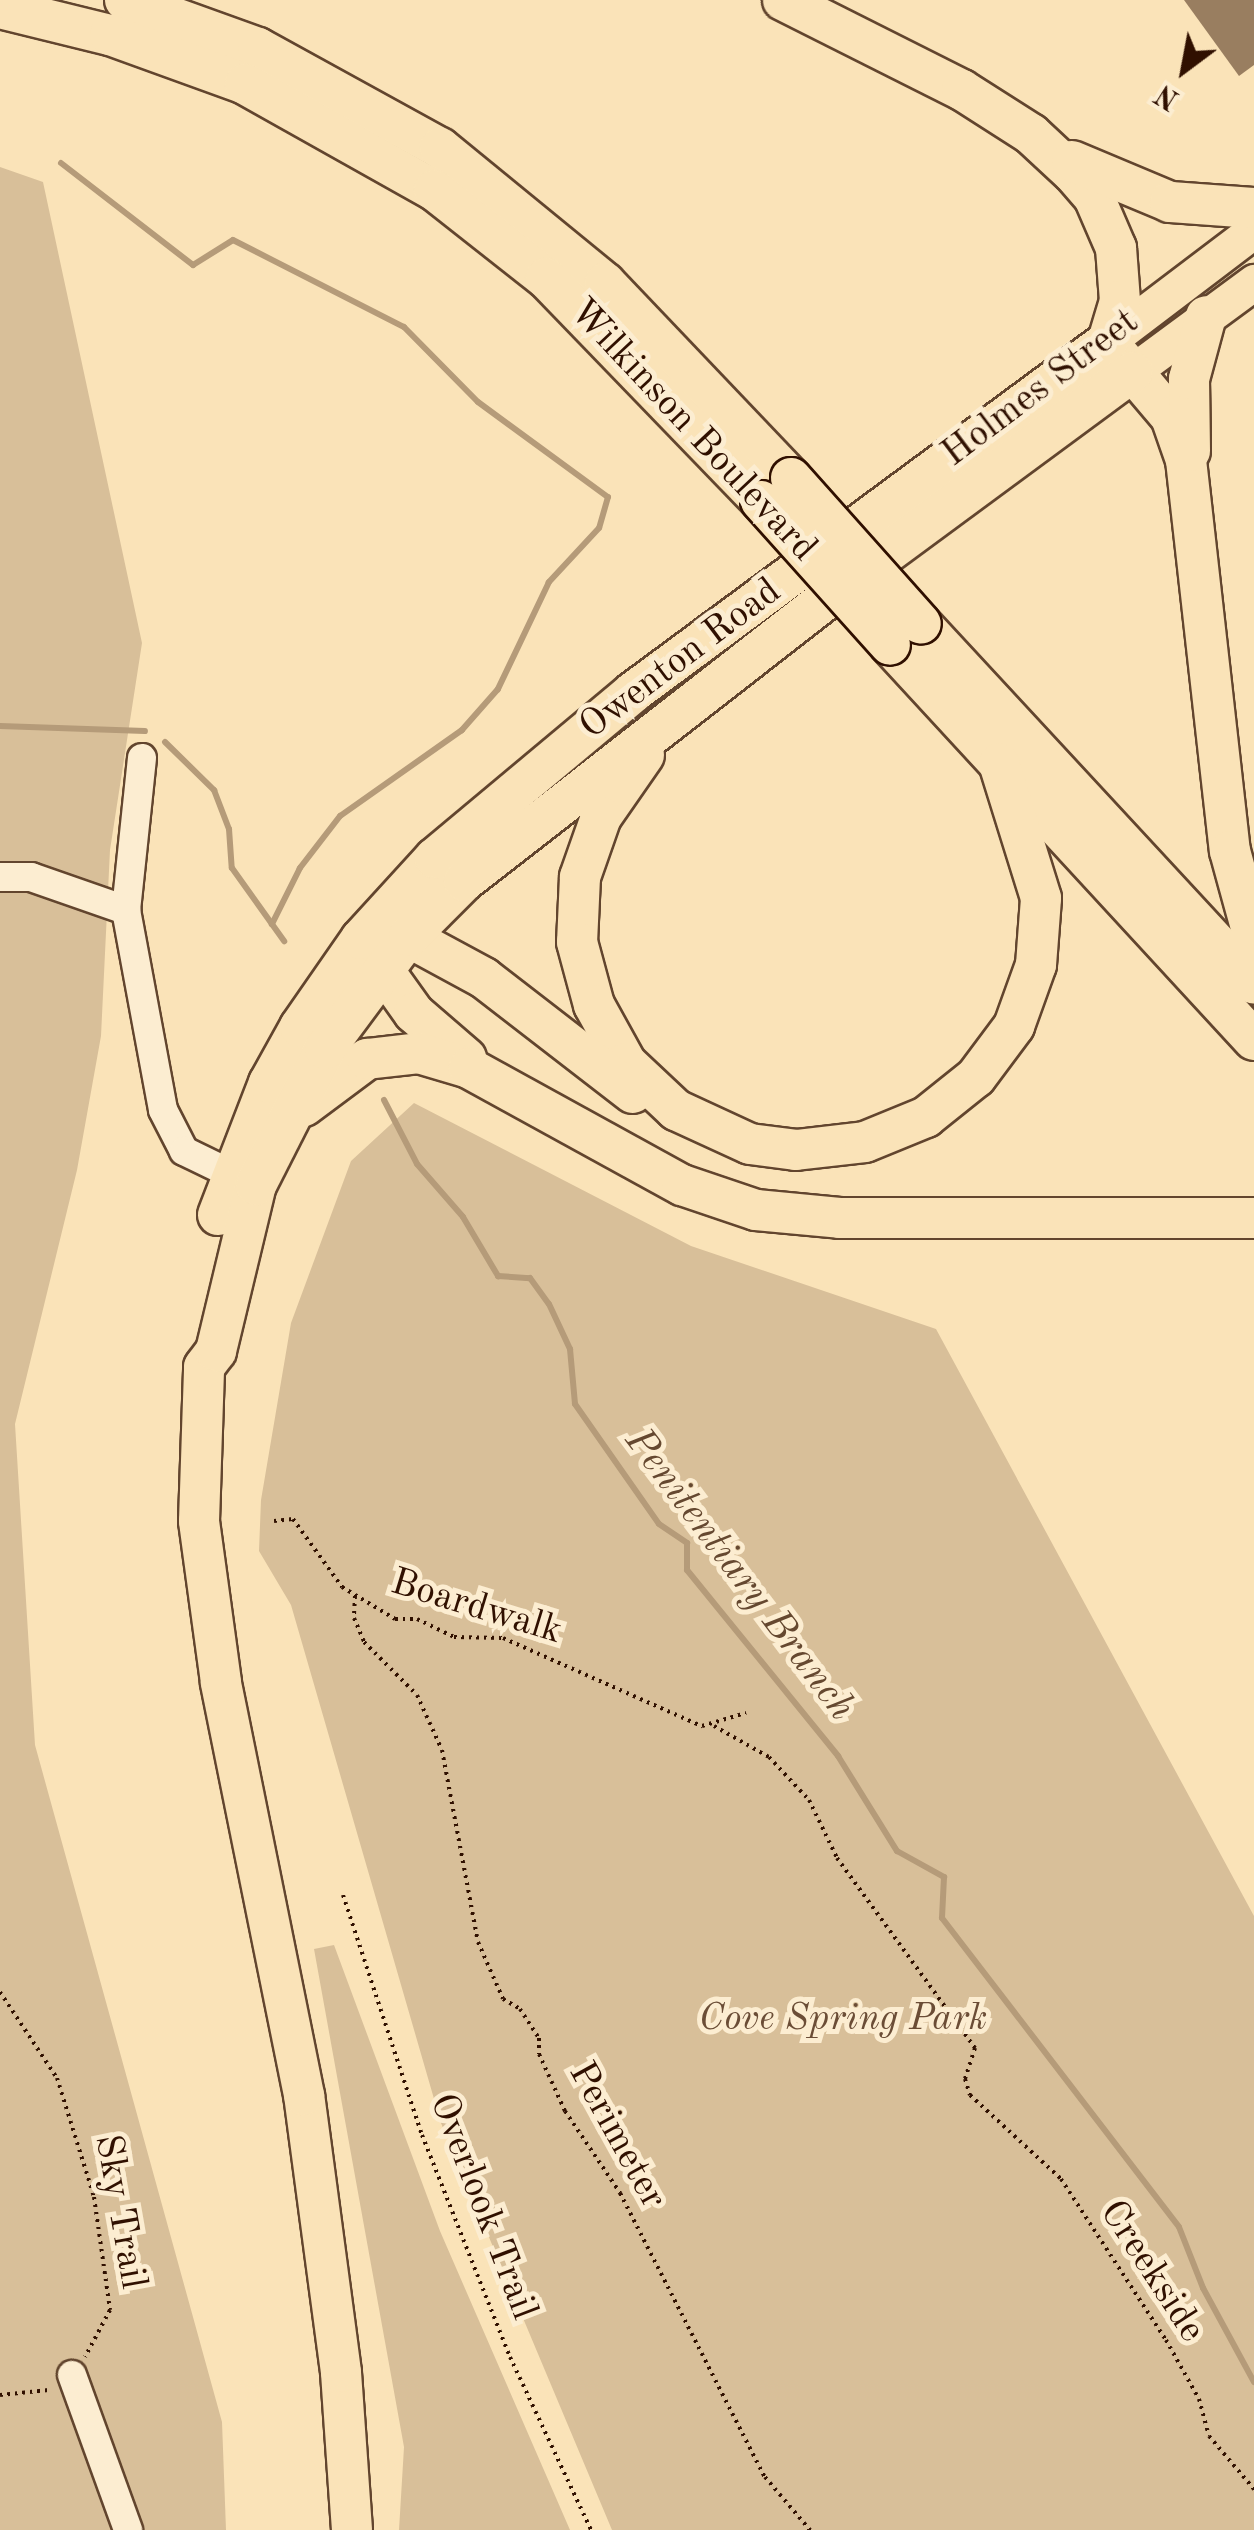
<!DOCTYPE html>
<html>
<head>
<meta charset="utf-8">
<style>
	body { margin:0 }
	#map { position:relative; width:1254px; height:2530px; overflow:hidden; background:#fae3b8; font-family:"Old Standard TT",serif }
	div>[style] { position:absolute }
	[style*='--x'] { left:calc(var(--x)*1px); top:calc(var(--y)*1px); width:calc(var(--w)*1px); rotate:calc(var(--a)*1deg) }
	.green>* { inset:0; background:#d8bf99 }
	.stream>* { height:6px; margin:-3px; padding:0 3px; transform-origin:3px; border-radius:3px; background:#b59b79 }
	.building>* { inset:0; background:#997e60 }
	.path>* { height:4px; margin-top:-2px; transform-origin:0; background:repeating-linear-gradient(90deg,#301000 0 2.5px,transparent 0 7.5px) }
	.roads { filter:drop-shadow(2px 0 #62452e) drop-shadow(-2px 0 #62452e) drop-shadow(0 2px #62452e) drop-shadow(0 -2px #62452e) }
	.minor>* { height:28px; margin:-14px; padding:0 14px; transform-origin:14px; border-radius:14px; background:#fcedd1 }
	.major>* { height:35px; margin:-17.5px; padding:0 17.5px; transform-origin:17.5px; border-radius:17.5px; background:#fae3b8 }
	.highway>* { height:40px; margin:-20px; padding:0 20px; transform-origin:20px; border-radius:20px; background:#fae3b8 }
	.bridges { filter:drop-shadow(2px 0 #301000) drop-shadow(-2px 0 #301000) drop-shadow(0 2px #301000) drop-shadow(0 -2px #301000) }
	.highway-bridge>* { height:40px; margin:-20px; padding:0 20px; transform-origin:20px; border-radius:20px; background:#fae3b8 }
	span { translate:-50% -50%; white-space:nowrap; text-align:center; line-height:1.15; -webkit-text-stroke:10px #fcedd1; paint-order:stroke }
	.street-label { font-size:38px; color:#301000 }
	.park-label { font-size:38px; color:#6b4d36; font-style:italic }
	.water-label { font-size:40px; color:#654830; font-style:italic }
	.north { position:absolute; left:1134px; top:20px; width:100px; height:100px; -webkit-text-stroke:8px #fcedd1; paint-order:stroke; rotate:212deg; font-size:28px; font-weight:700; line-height:40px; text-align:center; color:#301000 }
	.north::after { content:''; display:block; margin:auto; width:35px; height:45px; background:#301000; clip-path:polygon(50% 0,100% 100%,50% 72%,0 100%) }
</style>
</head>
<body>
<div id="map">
	<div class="green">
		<i style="clip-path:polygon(0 167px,43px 182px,142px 643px,110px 850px,101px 1036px,77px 1170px,15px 1424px,35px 1745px,222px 2422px,226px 2530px,0 2530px)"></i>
		<i style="clip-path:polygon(414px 1103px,691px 1246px,936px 1329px,1254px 1916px,1254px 2530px,612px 2530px,441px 2123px,291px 1605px,259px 1551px,261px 1500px,291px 1323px,351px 1161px)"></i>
		<i style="clip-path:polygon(334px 1945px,440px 2231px,570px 2530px,399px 2530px,404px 2447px,314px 1949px)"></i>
	</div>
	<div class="stream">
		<i style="--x:61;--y:163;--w:167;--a:37.7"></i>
		<i style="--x:193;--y:265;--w:47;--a:-32"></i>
		<i style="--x:233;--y:240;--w:192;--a:27"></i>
		<i style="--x:404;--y:327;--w:105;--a:45.4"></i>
		<i style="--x:478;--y:402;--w:161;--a:36.2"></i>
		<i style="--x:608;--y:497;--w:32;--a:106"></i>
		<i style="--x:599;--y:528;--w:74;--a:132.8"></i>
		<i style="--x:549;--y:582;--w:119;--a:115.5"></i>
		<i style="--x:498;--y:689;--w:55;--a:131.3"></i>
		<i style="--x:462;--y:730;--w:149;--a:144.8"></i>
		<i style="--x:340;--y:816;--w:66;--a:127.6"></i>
		<i style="--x:300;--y:868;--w:63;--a:116.6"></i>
		<i style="--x:0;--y:726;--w:145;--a:2"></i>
		<i style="--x:165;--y:742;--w:69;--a:44.4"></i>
		<i style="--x:214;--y:790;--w:42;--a:69"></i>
		<i style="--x:229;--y:829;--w:39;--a:86"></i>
		<i style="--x:232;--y:868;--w:90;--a:54.5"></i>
		<i style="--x:384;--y:1100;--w:72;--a:62.7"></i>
		<i style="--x:417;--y:1164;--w:70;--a:49"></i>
		<i style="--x:463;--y:1217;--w:69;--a:59.3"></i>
		<i style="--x:498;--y:1276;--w:32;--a:4"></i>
		<i style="--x:530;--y:1278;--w:32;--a:54"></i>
		<i style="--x:549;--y:1304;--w:50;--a:65"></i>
		<i style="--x:570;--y:1349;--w:55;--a:84.8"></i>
		<i style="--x:575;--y:1404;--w:146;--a:55"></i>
		<i style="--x:659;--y:1524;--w:34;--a:34"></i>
		<i style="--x:687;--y:1543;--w:27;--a:90"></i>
		<i style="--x:687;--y:1570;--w:240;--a:50.9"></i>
		<i style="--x:838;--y:1756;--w:112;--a:58.2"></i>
		<i style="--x:897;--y:1851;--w:54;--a:29"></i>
		<i style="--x:944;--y:1877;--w:41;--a:92.8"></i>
		<i style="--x:942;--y:1918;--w:389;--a:52.5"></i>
		<i style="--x:1179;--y:2227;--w:66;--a:68.5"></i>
		<i style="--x:1203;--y:2288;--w:107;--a:61.5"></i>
	</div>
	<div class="building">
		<i style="clip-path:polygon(1184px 0,1254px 0,1254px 65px,1239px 76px)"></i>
	</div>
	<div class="path">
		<i style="--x:274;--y:1521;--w:19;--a:-6"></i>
		<i style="--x:293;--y:1519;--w:84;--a:54.2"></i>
		<i style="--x:342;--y:1587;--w:62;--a:31.1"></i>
		<i style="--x:395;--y:1619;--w:22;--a:0"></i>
		<i style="--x:417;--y:1619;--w:41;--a:25.9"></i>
		<i style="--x:454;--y:1637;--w:49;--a:1.2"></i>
		<i style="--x:503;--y:1638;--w:218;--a:23.9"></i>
		<i style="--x:702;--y:1726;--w:46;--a:-16.5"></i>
		<i style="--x:355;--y:1596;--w:22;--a:93"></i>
		<i style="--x:354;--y:1618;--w:26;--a:67"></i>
		<i style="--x:364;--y:1642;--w:75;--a:45"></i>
		<i style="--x:417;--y:1695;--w:60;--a:65.6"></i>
		<i style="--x:442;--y:1750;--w:195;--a:79.4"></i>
		<i style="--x:478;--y:1942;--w:62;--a:66.3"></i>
		<i style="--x:503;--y:1999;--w:20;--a:30"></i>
		<i style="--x:520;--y:2009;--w:35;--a:57"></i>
		<i style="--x:539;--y:2038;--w:16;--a:90"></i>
		<i style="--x:539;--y:2054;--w:63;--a:65.5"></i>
		<i style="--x:565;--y:2111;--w:99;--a:56.1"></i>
		<i style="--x:620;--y:2193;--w:319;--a:63"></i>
		<i style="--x:765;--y:2477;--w:70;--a:49.7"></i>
		<i style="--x:714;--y:1726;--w:63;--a:29.4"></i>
		<i style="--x:769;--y:1757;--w:59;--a:47.1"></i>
		<i style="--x:809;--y:1800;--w:64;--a:64.2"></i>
		<i style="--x:837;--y:1858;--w:235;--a:54"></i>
		<i style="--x:975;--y:2048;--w:33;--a:108"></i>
		<i style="--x:965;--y:2079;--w:17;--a:73"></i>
		<i style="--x:970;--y:2095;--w:124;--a:42.7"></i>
		<i style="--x:1061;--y:2179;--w:192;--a:56.9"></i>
		<i style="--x:1166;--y:2340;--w:68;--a:60.8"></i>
		<i style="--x:1199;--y:2399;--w:38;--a:75"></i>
		<i style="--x:1209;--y:2436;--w:70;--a:49.7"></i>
		<i style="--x:343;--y:1895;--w:253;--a:71.8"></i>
		<i style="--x:422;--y:2135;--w:239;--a:68.4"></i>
		<i style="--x:510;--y:2357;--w:191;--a:64.9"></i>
		<i style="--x:0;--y:1992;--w:103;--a:56.5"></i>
		<i style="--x:57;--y:2078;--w:125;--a:72.7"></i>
		<i style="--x:94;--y:2197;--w:114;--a:81.9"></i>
		<i style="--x:110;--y:2310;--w:53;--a:118"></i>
		<i style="--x:0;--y:2395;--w:49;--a:-5.8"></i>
	</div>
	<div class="roads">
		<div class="minor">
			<i style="--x:142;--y:758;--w:153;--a:96"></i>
			<i style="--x:126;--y:910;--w:203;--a:79.5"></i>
			<i style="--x:163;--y:1110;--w:46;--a:62.9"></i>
			<i style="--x:184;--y:1151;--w:73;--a:25.9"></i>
			<i style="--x:0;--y:877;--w:31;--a:0"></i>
			<i style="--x:31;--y:877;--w:101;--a:19.2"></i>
			<i style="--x:72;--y:2375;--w:165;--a:70.1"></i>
		</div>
		<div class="major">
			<i style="--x:1108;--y:341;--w:183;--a:-37.2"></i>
			<i style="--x:1132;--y:372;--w:152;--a:-36.4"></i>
		</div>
		<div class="highway">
			<i style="--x:125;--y:0;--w:141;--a:19.8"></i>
			<i style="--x:258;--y:48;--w:208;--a:28.8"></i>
			<i style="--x:440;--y:148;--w:213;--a:39.3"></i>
			<i style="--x:605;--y:283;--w:269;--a:46.4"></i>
			<i style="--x:783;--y:0;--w:200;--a:26.7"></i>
			<i style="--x:962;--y:90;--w:82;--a:32.5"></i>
			<i style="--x:1031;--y:134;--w:57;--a:42.9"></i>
			<i style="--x:1073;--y:173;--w:32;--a:49"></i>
			<i style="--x:1094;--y:197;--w:56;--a:66.7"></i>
			<i style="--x:1116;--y:248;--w:53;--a:85.7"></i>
			<i style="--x:1120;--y:301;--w:42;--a:106.7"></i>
			<i style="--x:0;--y:8;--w:113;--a:13.8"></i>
			<i style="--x:110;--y:35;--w:144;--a:19.9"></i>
			<i style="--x:245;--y:84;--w:217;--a:29.3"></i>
			<i style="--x:434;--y:190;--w:142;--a:38.2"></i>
			<i style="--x:546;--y:278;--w:310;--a:46"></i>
			<i style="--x:1072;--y:161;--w:106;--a:22.7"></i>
			<i style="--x:1170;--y:202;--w:84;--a:4.1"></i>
			<i style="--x:1116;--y:352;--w:85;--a:49.8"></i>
			<i style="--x:1171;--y:417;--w:46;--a:70.8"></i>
			<i style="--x:1186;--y:460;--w:393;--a:83.6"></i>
			<i style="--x:1230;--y:851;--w:91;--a:74.7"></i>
			<i style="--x:1190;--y:451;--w:72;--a:-90.8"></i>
			<i style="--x:1189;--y:379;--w:65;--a:-74.9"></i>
			<i style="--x:921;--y:624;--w:490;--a:47.2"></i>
			<i style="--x:890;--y:645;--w:537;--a:47.34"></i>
			<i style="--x:644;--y:755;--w:75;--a:124.7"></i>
			<i style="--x:601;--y:817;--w:64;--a:109.3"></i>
			<i style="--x:580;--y:877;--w:65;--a:92.6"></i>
			<i style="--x:577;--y:942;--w:65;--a:74.9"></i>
			<i style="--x:594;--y:1005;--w:66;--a:61.1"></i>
			<i style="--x:626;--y:1063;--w:69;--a:43.2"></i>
			<i style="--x:676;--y:1110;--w:81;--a:24.7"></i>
			<i style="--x:750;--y:1144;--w:46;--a:7.4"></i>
			<i style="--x:796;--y:1150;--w:69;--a:-6.6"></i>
			<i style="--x:865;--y:1142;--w:66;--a:-22.3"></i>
			<i style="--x:926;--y:1117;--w:64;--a:-38.7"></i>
			<i style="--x:976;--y:1077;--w:64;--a:-53.3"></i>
			<i style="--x:1014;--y:1026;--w:65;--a:-70.2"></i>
			<i style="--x:1036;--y:965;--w:67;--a:-85.7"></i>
			<i style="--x:1041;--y:898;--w:141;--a:-107.3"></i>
			<i style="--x:388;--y:926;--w:109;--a:28.4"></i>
			<i style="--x:484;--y:978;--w:188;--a:37.7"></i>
			<i style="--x:369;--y:950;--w:77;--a:54.5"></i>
			<i style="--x:414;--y:1013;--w:69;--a:40.9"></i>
			<i style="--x:304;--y:1106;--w:79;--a:-36.7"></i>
			<i style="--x:367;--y:1059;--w:52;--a:-6.6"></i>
			<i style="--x:419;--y:1053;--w:52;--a:16.7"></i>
			<i style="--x:469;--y:1068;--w:243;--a:28.8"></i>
			<i style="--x:682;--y:1185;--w:78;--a:18.7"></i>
			<i style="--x:756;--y:1210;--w:84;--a:5.4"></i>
			<i style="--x:840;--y:1218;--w:414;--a:0"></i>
			<i style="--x:218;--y:1215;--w:142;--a:-68.9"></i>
			<i style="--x:269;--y:1083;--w:64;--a:-61"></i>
			<i style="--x:300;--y:1027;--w:107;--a:-55.3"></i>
			<i style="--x:361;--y:939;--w:110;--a:-47.6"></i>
			<i style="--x:435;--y:858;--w:257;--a:-39.9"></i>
			<i style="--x:632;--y:693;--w:592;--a:-36.48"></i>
			<i style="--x:352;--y:2530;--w:158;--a:-94"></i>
			<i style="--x:341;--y:2372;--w:279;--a:-97.6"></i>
			<i style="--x:304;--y:2095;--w:421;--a:-101.4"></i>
			<i style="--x:221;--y:1682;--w:162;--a:-97.8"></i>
			<i style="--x:199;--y:1521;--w:154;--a:-88.1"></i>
			<i style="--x:204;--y:1367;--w:20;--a:-53"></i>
			<i style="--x:216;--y:1351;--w:171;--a:-76.5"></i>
			<i style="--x:256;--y:1185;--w:153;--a:-63.1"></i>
			<i style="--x:325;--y:1049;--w:141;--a:-53.4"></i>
			<i style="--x:409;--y:936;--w:78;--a:-45"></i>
			<i style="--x:464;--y:881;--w:498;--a:-37.9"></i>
			<i style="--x:857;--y:575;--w:342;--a:-36.4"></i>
		</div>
	</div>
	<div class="bridges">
		<div class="highway-bridge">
			<i style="--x:791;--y:478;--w:195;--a:48.3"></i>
			<i style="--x:761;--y:501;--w:193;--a:48.1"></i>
		</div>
	</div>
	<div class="street-label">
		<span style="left:1041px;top:389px;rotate:-37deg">Holmes Street</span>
		<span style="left:692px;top:431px;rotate:47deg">Wilkinson Boulevard</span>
		<span style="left:681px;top:660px;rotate:-37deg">Owenton Road</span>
		<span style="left:476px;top:1608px;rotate:17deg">Boardwalk</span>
		<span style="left:616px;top:2136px;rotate:61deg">Perimeter</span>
		<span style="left:482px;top:2207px;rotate:69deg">Overlook Trail</span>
		<span style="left:119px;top:2212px;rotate:80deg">Sky Trail</span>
		<span style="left:1151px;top:2272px;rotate:57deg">Creekside</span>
	</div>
	<div class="park-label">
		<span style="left:843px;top:2020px">Cove Spring Park</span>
	</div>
	<div class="water-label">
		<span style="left:739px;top:1575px;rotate:53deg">Penitentiary Branch</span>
	</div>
	<div class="north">N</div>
</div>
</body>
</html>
